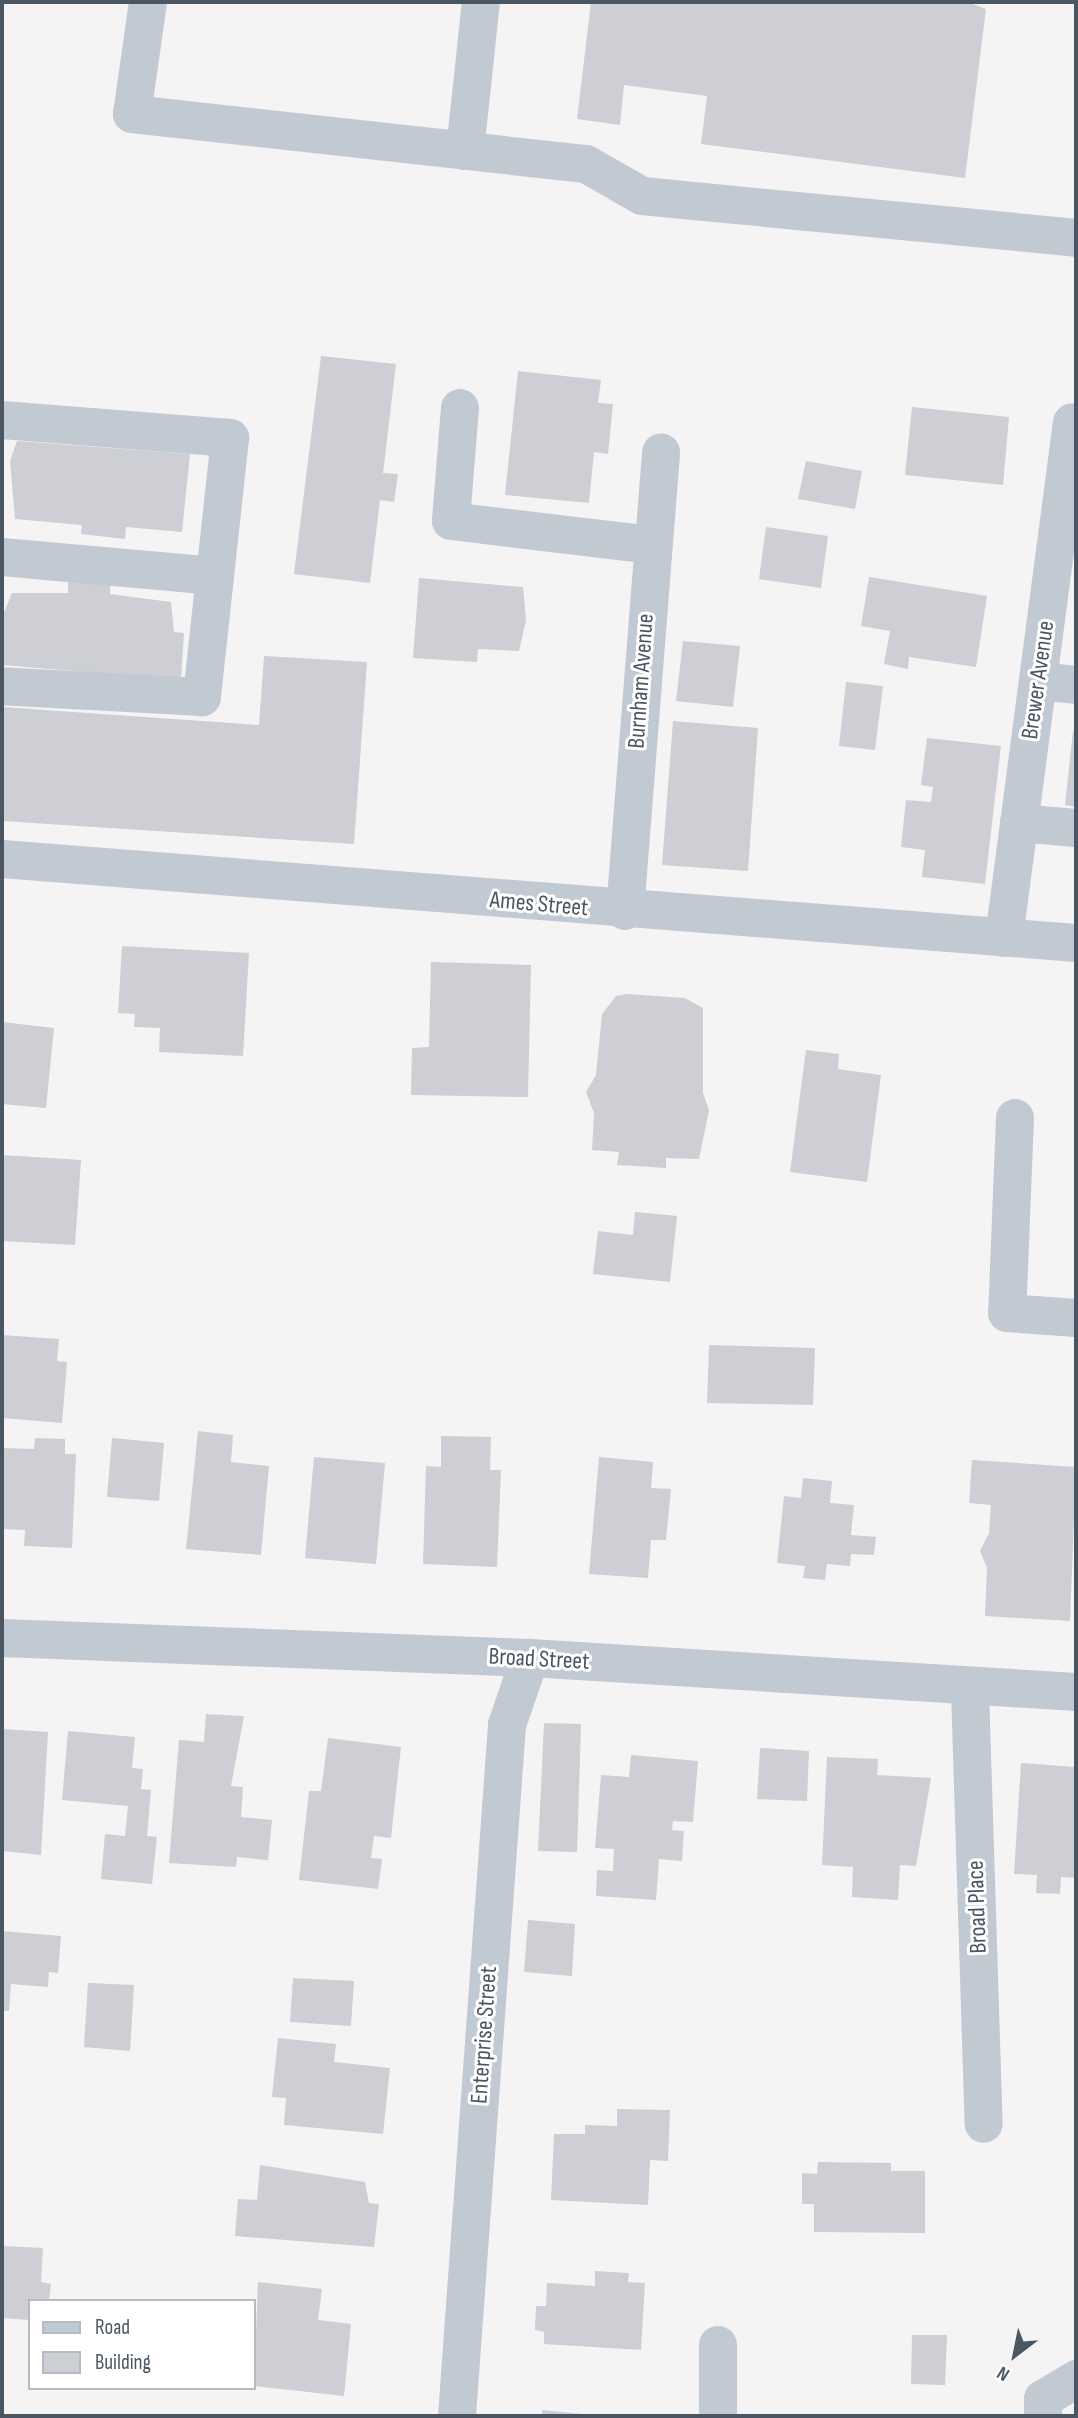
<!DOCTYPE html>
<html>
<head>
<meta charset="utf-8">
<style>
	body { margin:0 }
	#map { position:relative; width:1078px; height:2418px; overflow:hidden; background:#f5f3f3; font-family:"Sofia Sans Condensed",sans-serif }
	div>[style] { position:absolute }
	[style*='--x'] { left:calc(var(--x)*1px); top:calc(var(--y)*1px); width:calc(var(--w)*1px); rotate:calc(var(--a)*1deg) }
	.building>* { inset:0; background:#cdcfd5 }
	.minor>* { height:38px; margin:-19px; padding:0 19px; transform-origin:19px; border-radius:19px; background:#c1cad2 }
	span { translate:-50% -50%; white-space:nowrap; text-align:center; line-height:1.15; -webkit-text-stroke:6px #fff; paint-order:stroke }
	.street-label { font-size:24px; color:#4a5661 }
	.frame { position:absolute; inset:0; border:4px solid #4a5661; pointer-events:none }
	.legend { position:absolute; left:28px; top:2299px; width:228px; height:91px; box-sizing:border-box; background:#fff; border:2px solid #b7bbc0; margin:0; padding:9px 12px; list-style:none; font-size:21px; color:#4a5661 }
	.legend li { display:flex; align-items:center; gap:14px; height:35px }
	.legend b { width:35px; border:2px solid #b7bbc0 }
	.north { position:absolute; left:980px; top:2320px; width:70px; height:70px; -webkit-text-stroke:5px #fff; paint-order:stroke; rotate:212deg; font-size:19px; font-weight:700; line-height:28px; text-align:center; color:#4a5661 }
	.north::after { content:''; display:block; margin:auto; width:24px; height:32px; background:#4a5661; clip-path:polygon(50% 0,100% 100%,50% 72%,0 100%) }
</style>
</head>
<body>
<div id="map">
	<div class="building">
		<i style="clip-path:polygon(591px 2px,967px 2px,986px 9px,965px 178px,701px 144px,707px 96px,624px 85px,620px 125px,577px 119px)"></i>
		<i style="clip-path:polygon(321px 356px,396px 364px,383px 473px,398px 474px,394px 502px,380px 500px,370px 583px,294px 574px)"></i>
		<i style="clip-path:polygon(518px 371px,601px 380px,598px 403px,613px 404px,608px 454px,594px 452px,589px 503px,505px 495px)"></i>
		<i style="clip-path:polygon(912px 407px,1009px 417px,1003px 485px,905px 475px)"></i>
		<i style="clip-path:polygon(17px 441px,190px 454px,182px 532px,126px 527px,125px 539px,81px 534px,82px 525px,15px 519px,10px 461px)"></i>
		<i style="clip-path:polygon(806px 461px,862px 471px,855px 509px,798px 499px)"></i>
		<i style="clip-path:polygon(766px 527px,828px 536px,821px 588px,759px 579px)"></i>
		<i style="clip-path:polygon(869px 577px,987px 596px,976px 667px,909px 657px,908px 669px,884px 664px,890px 631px,861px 626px)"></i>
		<i style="clip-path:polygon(419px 578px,523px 587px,526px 620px,519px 651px,478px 649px,477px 662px,413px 658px)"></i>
		<i style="clip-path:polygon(68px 581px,110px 584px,110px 594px,171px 602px,174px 632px,184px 633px,181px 680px,2px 665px,2px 617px,12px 593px,68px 593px)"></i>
		<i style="clip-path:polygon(683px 641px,740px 646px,733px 707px,676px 701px)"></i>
		<i style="clip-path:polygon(264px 656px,367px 662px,354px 844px,2px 821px,2px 707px,259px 725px)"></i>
		<i style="clip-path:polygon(846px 682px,883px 686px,875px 750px,839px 746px)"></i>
		<i style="clip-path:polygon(673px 721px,758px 728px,748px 871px,662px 865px)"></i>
		<i style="clip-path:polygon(1073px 731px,1076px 732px,1076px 807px,1065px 805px)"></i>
		<i style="clip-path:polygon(927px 738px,1001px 746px,985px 884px,922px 877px,925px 850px,901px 847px,906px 800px,931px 802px,933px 787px,921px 785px)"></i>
		<i style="clip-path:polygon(122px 946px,249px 953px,243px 1056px,159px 1052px,160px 1028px,134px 1027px,135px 1014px,118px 1013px)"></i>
		<i style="clip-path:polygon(431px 962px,531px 965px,528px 1097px,411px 1095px,412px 1048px,429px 1047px)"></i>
		<i style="clip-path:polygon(627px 994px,685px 998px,703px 1008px,703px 1093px,709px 1110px,699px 1159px,666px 1158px,666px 1168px,617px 1165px,619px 1152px,592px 1150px,594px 1113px,586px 1092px,596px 1075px,602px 1014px,616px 996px)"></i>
		<i style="clip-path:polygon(2px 1022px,54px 1028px,46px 1108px,2px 1104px)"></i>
		<i style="clip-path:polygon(806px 1050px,839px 1054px,838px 1069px,881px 1075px,867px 1182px,790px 1172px)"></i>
		<i style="clip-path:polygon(2px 1155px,81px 1160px,75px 1245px,2px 1241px)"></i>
		<i style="clip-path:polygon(635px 1212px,677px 1216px,670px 1282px,593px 1274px,598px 1231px,633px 1235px)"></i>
		<i style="clip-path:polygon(2px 1335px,59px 1339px,57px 1361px,67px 1362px,62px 1423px,2px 1418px)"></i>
		<i style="clip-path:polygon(709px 1345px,815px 1348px,813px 1405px,707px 1403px)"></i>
		<i style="clip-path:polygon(198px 1431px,233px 1435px,231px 1462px,269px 1466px,261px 1555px,186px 1549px)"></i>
		<i style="clip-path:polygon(441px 1436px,491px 1437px,490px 1470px,501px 1470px,497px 1567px,423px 1564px,426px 1466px,441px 1467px)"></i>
		<i style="clip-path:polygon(35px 1438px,65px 1439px,65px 1454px,76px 1454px,72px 1548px,24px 1546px,25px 1530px,2px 1529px,2px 1448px,34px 1449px)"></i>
		<i style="clip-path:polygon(112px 1438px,164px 1443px,159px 1501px,107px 1497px)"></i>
		<i style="clip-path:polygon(314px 1457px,385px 1463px,376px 1564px,305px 1558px)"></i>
		<i style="clip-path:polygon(599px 1457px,653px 1462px,651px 1488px,671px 1489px,666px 1540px,651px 1540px,648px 1578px,589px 1574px)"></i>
		<i style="clip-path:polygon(972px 1460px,1076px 1467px,1070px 1621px,985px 1616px,987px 1568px,980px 1551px,989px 1533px,991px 1505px,969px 1503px)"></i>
		<i style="clip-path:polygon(803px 1478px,832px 1481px,830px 1503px,854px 1505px,851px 1535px,876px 1537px,874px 1555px,851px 1554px,850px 1566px,827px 1564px,825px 1580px,803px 1578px,805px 1566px,777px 1563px,784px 1496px,801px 1498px)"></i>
		<i style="clip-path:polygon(206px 1714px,244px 1716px,231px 1786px,243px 1787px,241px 1817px,272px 1820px,268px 1860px,237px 1857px,236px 1867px,169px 1863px,179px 1740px,204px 1742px)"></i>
		<i style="clip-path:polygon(544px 1723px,581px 1724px,577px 1852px,538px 1851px)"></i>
		<i style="clip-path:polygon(2px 1729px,48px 1732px,41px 1855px,2px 1851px)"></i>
		<i style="clip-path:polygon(68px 1731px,135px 1737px,132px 1768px,143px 1769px,141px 1789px,151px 1790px,147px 1836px,157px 1837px,152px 1884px,101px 1879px,105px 1834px,125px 1836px,128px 1806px,62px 1800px)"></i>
		<i style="clip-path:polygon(328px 1738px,401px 1747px,391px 1838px,374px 1836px,371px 1858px,382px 1859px,378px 1889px,299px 1880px,309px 1791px,321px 1791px)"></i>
		<i style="clip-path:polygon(760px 1748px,809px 1751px,807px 1801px,757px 1799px)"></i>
		<i style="clip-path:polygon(631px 1755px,698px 1761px,693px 1822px,673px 1821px,672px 1830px,684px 1831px,682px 1861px,659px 1859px,656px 1900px,596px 1896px,597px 1870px,613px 1871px,614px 1849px,595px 1848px,601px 1775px,629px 1777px)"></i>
		<i style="clip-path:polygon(827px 1757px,878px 1759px,877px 1775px,931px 1778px,916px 1866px,900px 1865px,898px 1900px,852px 1897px,853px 1867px,822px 1865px)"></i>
		<i style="clip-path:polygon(1021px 1763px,1076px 1767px,1076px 1878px,1061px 1877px,1060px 1894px,1036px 1893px,1037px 1875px,1014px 1874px)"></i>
		<i style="clip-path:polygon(528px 1920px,575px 1924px,572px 1976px,524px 1972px)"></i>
		<i style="clip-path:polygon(2px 1931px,61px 1936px,58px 1973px,49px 1972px,48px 1987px,11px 1984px,9px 2011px,2px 2011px)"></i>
		<i style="clip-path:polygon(293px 1978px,354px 1981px,351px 2026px,290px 2022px)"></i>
		<i style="clip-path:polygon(88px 1983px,134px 1985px,130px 2051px,84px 2047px)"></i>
		<i style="clip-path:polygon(278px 2038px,336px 2044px,334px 2062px,390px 2068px,383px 2134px,284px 2125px,286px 2098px,272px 2097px)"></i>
		<i style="clip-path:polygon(617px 2109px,670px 2110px,668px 2161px,650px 2160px,648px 2205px,551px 2200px,554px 2134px,585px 2134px,585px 2125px,617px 2126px)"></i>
		<i style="clip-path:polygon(818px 2162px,891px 2163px,891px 2171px,925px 2171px,925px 2233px,814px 2232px,814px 2204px,802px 2204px,802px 2173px,817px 2174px)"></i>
		<i style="clip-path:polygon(260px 2165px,365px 2182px,369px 2203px,379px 2204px,374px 2247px,235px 2236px,238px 2199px,257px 2200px)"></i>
		<i style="clip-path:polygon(2px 2246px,43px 2248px,41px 2282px,51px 2284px,49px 2301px,30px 2301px,30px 2320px,2px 2318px)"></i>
		<i style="clip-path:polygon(595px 2271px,629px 2273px,628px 2282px,645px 2283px,641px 2350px,544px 2344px,544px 2332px,535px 2330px,536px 2306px,546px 2306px,547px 2283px,595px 2286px)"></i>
		<i style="clip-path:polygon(258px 2282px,322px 2289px,318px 2320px,351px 2324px,344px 2396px,254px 2386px)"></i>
		<i style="clip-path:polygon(912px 2335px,947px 2335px,945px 2385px,911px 2384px)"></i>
		<i style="clip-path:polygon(542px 2410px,582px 2414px,582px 2416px,542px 2416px)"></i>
	</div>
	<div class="minor">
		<i style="--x:148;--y:2;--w:113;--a:98.1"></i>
		<i style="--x:132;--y:114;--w:457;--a:6.3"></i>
		<i style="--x:586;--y:164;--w:64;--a:29.7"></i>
		<i style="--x:642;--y:196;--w:436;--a:5.5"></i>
		<i style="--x:465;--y:151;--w:150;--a:-83.9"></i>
		<i style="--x:460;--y:408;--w:113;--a:94.6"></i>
		<i style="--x:451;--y:521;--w:201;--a:6.8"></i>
		<i style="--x:2;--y:420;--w:229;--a:4.5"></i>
		<i style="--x:230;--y:438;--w:261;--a:96.2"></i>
		<i style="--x:202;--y:697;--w:200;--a:-176.9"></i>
		<i style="--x:2;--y:557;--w:214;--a:5.1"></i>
		<i style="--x:1038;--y:681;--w:38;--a:6"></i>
		<i style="--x:1019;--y:823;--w:57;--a:5"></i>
		<i style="--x:2;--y:859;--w:1077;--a:4.47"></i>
		<i style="--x:625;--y:911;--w:460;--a:-85.5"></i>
		<i style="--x:1004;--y:938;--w:520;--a:-82.49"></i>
		<i style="--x:1015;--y:1118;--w:195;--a:92.3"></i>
		<i style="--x:1007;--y:1313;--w:69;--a:4.1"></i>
		<i style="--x:2;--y:1638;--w:528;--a:2.17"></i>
		<i style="--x:530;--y:1658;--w:547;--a:3.56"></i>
		<i style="--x:970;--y:1690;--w:434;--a:88.2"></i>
		<i style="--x:718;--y:2345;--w:71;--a:90"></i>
		<i style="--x:457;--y:2416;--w:693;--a:-85.86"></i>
		<i style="--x:507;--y:1725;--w:71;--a:-71.1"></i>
		<i style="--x:1043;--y:2416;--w:17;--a:-90"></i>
		<i style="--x:1043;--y:2399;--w:39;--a:-31"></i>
	</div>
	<div class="street-label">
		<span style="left:1038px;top:680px;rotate:-82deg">Brewer Avenue</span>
		<span style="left:641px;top:681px;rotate:-86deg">Burnham Avenue</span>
		<span style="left:539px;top:904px;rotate:5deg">Ames Street</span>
		<span style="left:539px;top:1659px;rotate:3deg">Broad Street</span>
		<span style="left:977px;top:1907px;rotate:-92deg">Broad Place</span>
		<span style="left:484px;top:2035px;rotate:-86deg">Enterprise Street</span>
	</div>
	<div class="frame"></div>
	<ul class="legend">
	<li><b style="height:9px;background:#c1cad2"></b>Road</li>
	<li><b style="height:19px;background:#cdcfd5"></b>Building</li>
	</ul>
	<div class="north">N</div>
</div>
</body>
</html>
